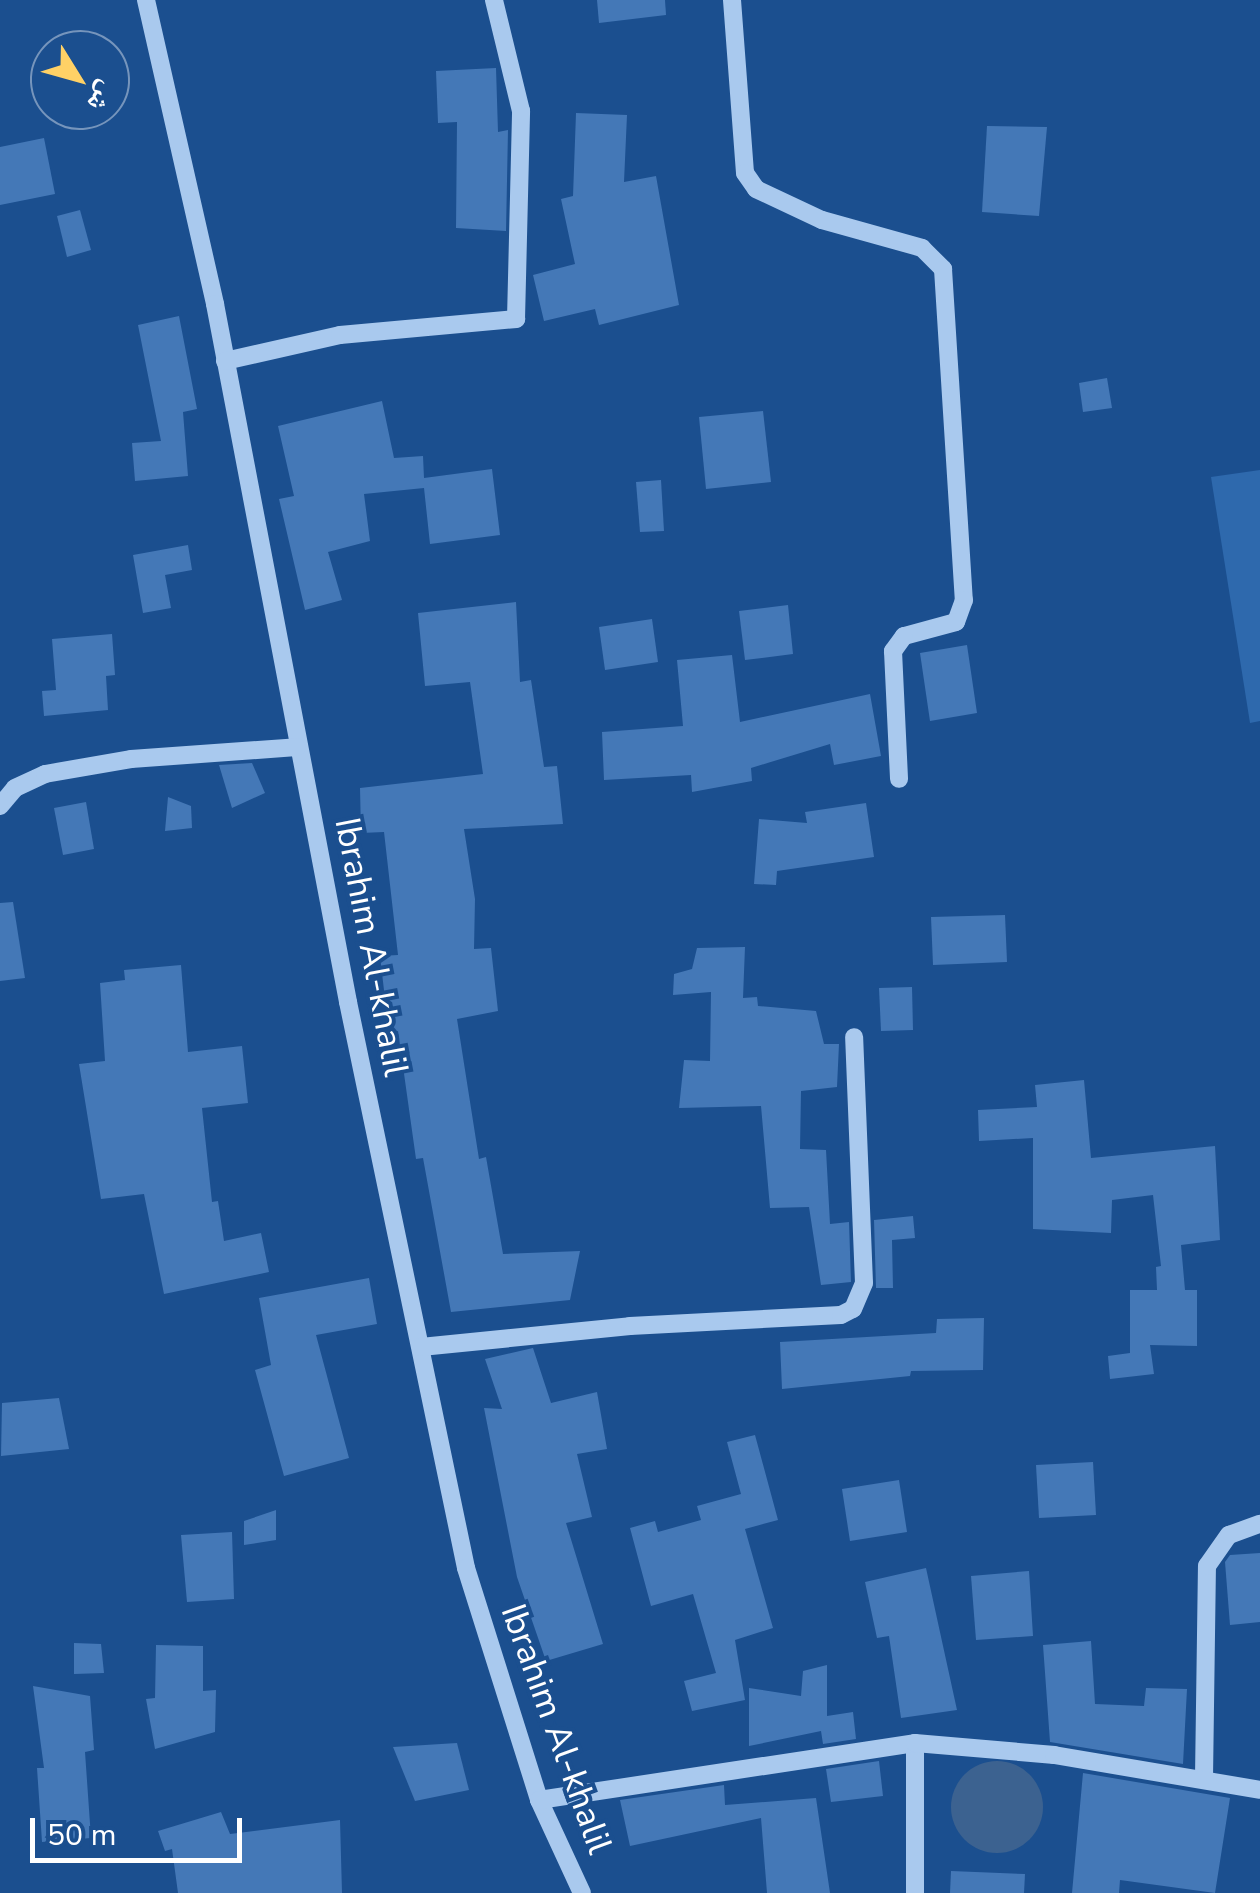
<!DOCTYPE html>
<html>
<head>
<meta charset="utf-8">
<style>
	body { margin:0 }
	#map { position:relative; width:1260px; height:1893px; overflow:hidden; background:#1b4f8f; font-family:"Nunito Sans","Noto Naskh Arabic",sans-serif }
	div>[style] { position:absolute }
	[style*='--x'] { left:calc(var(--x)*1px); top:calc(var(--y)*1px); width:calc(var(--w)*1px); rotate:calc(var(--a)*1deg) }
	.green>* { inset:0; background:#2e69ad }
	.water>* { inset:0; background:#3c6290 }
	.round { border-radius:50% }
	.building>* { inset:0; background:#4478b7 }
	.minor>* { height:18px; margin:-9px; padding:0 9px; transform-origin:9px; border-radius:9px; background:#a9c9ee }
	span { translate:-50% -50%; white-space:nowrap; text-align:center; line-height:1.15; -webkit-text-stroke:8px #1b4f8f; paint-order:stroke }
	.street-label { font-size:35px; color:#fff }
	.north { position:absolute; left:30px; top:30px; width:100px; height:100px; box-sizing:border-box; background:#1b4f8f; border:2px solid #7695bc; border-radius:50%; rotate:127deg; font-size:28px; font-weight:700; line-height:40px; text-align:center; color:#fff }
	.north::after { content:''; display:block; margin:auto; width:35px; height:45px; background:#ffd166; clip-path:polygon(50% 0,100% 100%,50% 72%,0 100%) }
	.scale { position:absolute; left:30px; top:1818px; width:212px; height:45px; box-sizing:border-box; border:5px solid #fff; border-top:0; padding-left:12px; font-size:30px; line-height:35px; white-space:nowrap; color:#fff; -webkit-text-stroke:8px #1b4f8f; paint-order:stroke }
</style>
</head>
<body>
<div id="map">
	<div class="green">
		<i style="clip-path:polygon(1260px 470px,1260px 721px,1250px 723px,1211px 477px)"></i>
	</div>
	<div class="water">
		<i class="round" style="left:951px;top:1761px;width:92px;height:92px"></i>
	</div>
	<div class="building">
		<i style="clip-path:polygon(597px 0,665px 0,666px 15px,599px 23px)"></i>
		<i style="clip-path:polygon(496px 68px,498px 132px,508px 130px,506px 231px,456px 228px,457px 122px,438px 123px,436px 71px)"></i>
		<i style="clip-path:polygon(576px 113px,627px 115px,624px 182px,656px 176px,679px 305px,599px 325px,595px 309px,544px 321px,533px 275px,575px 264px,561px 199px,573px 196px)"></i>
		<i style="clip-path:polygon(987px 126px,1047px 127px,1039px 216px,982px 212px)"></i>
		<i style="clip-path:polygon(44px 138px,55px 194px,0 205px,0 147px)"></i>
		<i style="clip-path:polygon(80px 210px,91px 250px,67px 257px,57px 216px)"></i>
		<i style="clip-path:polygon(179px 316px,197px 409px,183px 412px,188px 476px,135px 481px,132px 443px,161px 441px,138px 325px)"></i>
		<i style="clip-path:polygon(1107px 378px,1112px 408px,1083px 412px,1079px 383px)"></i>
		<i style="clip-path:polygon(382px 401px,394px 458px,423px 456px,424px 478px,492px 469px,500px 535px,430px 544px,424px 488px,364px 494px,370px 541px,328px 552px,342px 600px,305px 610px,279px 499px,294px 496px,278px 426px)"></i>
		<i style="clip-path:polygon(763px 411px,771px 482px,706px 489px,699px 417px)"></i>
		<i style="clip-path:polygon(661px 480px,664px 531px,640px 532px,636px 482px)"></i>
		<i style="clip-path:polygon(188px 545px,192px 570px,165px 575px,171px 608px,143px 613px,133px 555px)"></i>
		<i style="clip-path:polygon(516px 602px,520px 682px,531px 680px,544px 767px,557px 766px,563px 824px,464px 829px,475px 899px,474px 949px,491px 948px,498px 1011px,457px 1019px,479px 1159px,486px 1157px,503px 1254px,580px 1251px,570px 1300px,451px 1312px,423px 1158px,416px 1159px,398px 1031px,389px 1033px,380px 956px,398px 955px,384px 832px,361px 833px,360px 788px,483px 774px,470px 682px,425px 686px,418px 613px)"></i>
		<i style="clip-path:polygon(788px 605px,793px 654px,745px 660px,739px 611px)"></i>
		<i style="clip-path:polygon(652px 619px,658px 662px,605px 670px,599px 627px)"></i>
		<i style="clip-path:polygon(112px 634px,115px 675px,106px 676px,108px 710px,44px 716px,42px 691px,56px 690px,52px 639px)"></i>
		<i style="clip-path:polygon(967px 645px,977px 713px,930px 721px,920px 653px)"></i>
		<i style="clip-path:polygon(732px 655px,740px 722px,870px 694px,881px 756px,834px 765px,830px 744px,751px 768px,752px 781px,692px 792px,691px 775px,604px 780px,602px 732px,683px 726px,677px 660px)"></i>
		<i style="clip-path:polygon(252px 763px,265px 793px,232px 808px,219px 765px)"></i>
		<i style="clip-path:polygon(168px 797px,191px 806px,192px 828px,165px 831px)"></i>
		<i style="clip-path:polygon(86px 802px,94px 849px,63px 855px,54px 808px)"></i>
		<i style="clip-path:polygon(866px 803px,874px 857px,777px 871px,776px 885px,754px 884px,759px 819px,807px 823px,805px 812px)"></i>
		<i style="clip-path:polygon(13px 902px,25px 978px,0 981px,0 903px)"></i>
		<i style="clip-path:polygon(1005px 915px,1007px 962px,933px 965px,931px 917px)"></i>
		<i style="clip-path:polygon(745px 947px,743px 998px,757px 997px,758px 1006px,816px 1011px,824px 1044px,839px 1044px,837px 1087px,801px 1091px,800px 1149px,826px 1150px,830px 1224px,849px 1222px,851px 1282px,821px 1285px,809px 1207px,770px 1208px,761px 1106px,679px 1108px,684px 1060px,710px 1061px,711px 992px,673px 995px,674px 974px,692px 969px,697px 948px)"></i>
		<i style="clip-path:polygon(181px 965px,188px 1052px,242px 1046px,248px 1103px,202px 1108px,212px 1202px,218px 1201px,224px 1241px,261px 1233px,269px 1272px,164px 1294px,144px 1194px,101px 1199px,79px 1064px,105px 1061px,100px 983px,125px 980px,124px 970px)"></i>
		<i style="clip-path:polygon(912px 987px,913px 1030px,881px 1031px,879px 988px)"></i>
		<i style="clip-path:polygon(1084px 1080px,1091px 1158px,1215px 1146px,1220px 1240px,1181px 1245px,1185px 1290px,1197px 1290px,1197px 1346px,1150px 1345px,1154px 1374px,1110px 1379px,1108px 1356px,1130px 1353px,1130px 1290px,1157px 1290px,1156px 1267px,1161px 1266px,1153px 1195px,1112px 1200px,1111px 1233px,1033px 1229px,1033px 1138px,979px 1141px,978px 1110px,1037px 1107px,1035px 1085px)"></i>
		<i style="clip-path:polygon(913px 1216px,915px 1238px,892px 1240px,893px 1288px,876px 1288px,874px 1220px)"></i>
		<i style="clip-path:polygon(369px 1278px,377px 1324px,316px 1335px,349px 1458px,284px 1476px,255px 1370px,271px 1365px,259px 1298px)"></i>
		<i style="clip-path:polygon(984px 1318px,983px 1370px,911px 1371px,910px 1376px,782px 1389px,780px 1342px,936px 1333px,937px 1319px)"></i>
		<i style="clip-path:polygon(533px 1348px,551px 1403px,597px 1392px,607px 1449px,577px 1454px,592px 1517px,566px 1523px,603px 1644px,546px 1661px,517px 1577px,484px 1408px,502px 1409px,485px 1359px)"></i>
		<i style="clip-path:polygon(59px 1398px,69px 1449px,1px 1456px,2px 1403px)"></i>
		<i style="clip-path:polygon(755px 1435px,778px 1520px,745px 1529px,773px 1628px,735px 1640px,745px 1700px,692px 1711px,684px 1681px,716px 1673px,693px 1594px,651px 1606px,630px 1528px,655px 1521px,658px 1532px,701px 1520px,697px 1506px,741px 1494px,727px 1442px)"></i>
		<i style="clip-path:polygon(1093px 1462px,1096px 1515px,1039px 1518px,1036px 1465px)"></i>
		<i style="clip-path:polygon(899px 1480px,907px 1532px,850px 1541px,842px 1489px)"></i>
		<i style="clip-path:polygon(276px 1510px,276px 1540px,244px 1545px,244px 1521px)"></i>
		<i style="clip-path:polygon(232px 1532px,234px 1599px,187px 1602px,181px 1535px)"></i>
		<i style="clip-path:polygon(1260px 1553px,1260px 1622px,1230px 1625px,1225px 1562px,1230px 1555px)"></i>
		<i style="clip-path:polygon(926px 1568px,957px 1710px,901px 1718px,889px 1636px,877px 1638px,865px 1582px)"></i>
		<i style="clip-path:polygon(1029px 1571px,1033px 1636px,976px 1640px,971px 1576px)"></i>
		<i style="clip-path:polygon(1091px 1641px,1095px 1704px,1144px 1706px,1146px 1688px,1187px 1689px,1183px 1764px,1050px 1742px,1043px 1645px)"></i>
		<i style="clip-path:polygon(74px 1643px,101px 1644px,104px 1673px,74px 1674px)"></i>
		<i style="clip-path:polygon(156px 1645px,203px 1646px,203px 1691px,216px 1690px,215px 1732px,155px 1749px,146px 1699px,155px 1698px)"></i>
		<i style="clip-path:polygon(827px 1665px,827px 1716px,853px 1712px,856px 1739px,823px 1744px,821px 1731px,749px 1746px,749px 1688px,801px 1696px,803px 1671px)"></i>
		<i style="clip-path:polygon(33px 1686px,90px 1696px,94px 1750px,85px 1752px,91px 1838px,42px 1842px,37px 1768px,44px 1768px)"></i>
		<i style="clip-path:polygon(457px 1743px,469px 1790px,415px 1801px,393px 1747px)"></i>
		<i style="clip-path:polygon(879px 1761px,883px 1796px,831px 1802px,826px 1769px)"></i>
		<i style="clip-path:polygon(1083px 1773px,1230px 1798px,1215px 1893px,1120px 1880px,1119px 1893px,1072px 1893px)"></i>
		<i style="clip-path:polygon(724px 1785px,725px 1805px,816px 1798px,830px 1893px,767px 1893px,761px 1818px,630px 1846px,620px 1800px)"></i>
		<i style="clip-path:polygon(221px 1812px,230px 1834px,340px 1820px,342px 1893px,178px 1893px,172px 1849px,165px 1851px,158px 1831px)"></i>
		<i style="clip-path:polygon(951px 1871px,1025px 1874px,1024px 1893px,950px 1893px)"></i>
	</div>
	<div class="minor">
		<i style="--x:146;--y:0;--w:312;--a:77.2"></i>
		<i style="--x:215;--y:304;--w:711;--a:79.21"></i>
		<i style="--x:348;--y:1002;--w:578;--a:78.22"></i>
		<i style="--x:466;--y:1568;--w:243;--a:72.5"></i>
		<i style="--x:539;--y:1800;--w:102;--a:65.2"></i>
		<i style="--x:732;--y:0;--w:173;--a:85.7"></i>
		<i style="--x:745;--y:173;--w:19;--a:55"></i>
		<i style="--x:756;--y:189;--w:73;--a:25.2"></i>
		<i style="--x:822;--y:220;--w:104;--a:15.6"></i>
		<i style="--x:922;--y:248;--w:30;--a:45"></i>
		<i style="--x:943;--y:269;--w:332;--a:86.4"></i>
		<i style="--x:964;--y:600;--w:23;--a:110"></i>
		<i style="--x:956;--y:622;--w:54;--a:164.9"></i>
		<i style="--x:904;--y:636;--w:19;--a:126"></i>
		<i style="--x:893;--y:651;--w:128;--a:87.3"></i>
		<i style="--x:225;--y:361;--w:118;--a:-12.7"></i>
		<i style="--x:340;--y:335;--w:177;--a:-5.2"></i>
		<i style="--x:516;--y:319;--w:208;--a:-88.6"></i>
		<i style="--x:521;--y:111;--w:114;--a:-103.7"></i>
		<i style="--x:0;--y:806;--w:23;--a:-50"></i>
		<i style="--x:15;--y:788;--w:33;--a:-25"></i>
		<i style="--x:45;--y:774;--w:87;--a:-9.9"></i>
		<i style="--x:131;--y:759;--w:166;--a:-4.1"></i>
		<i style="--x:421;--y:1347;--w:210;--a:-5.7"></i>
		<i style="--x:630;--y:1326;--w:211;--a:-3"></i>
		<i style="--x:841;--y:1315;--w:13;--a:-27"></i>
		<i style="--x:853;--y:1309;--w:28;--a:-67"></i>
		<i style="--x:864;--y:1283;--w:246;--a:-92.3"></i>
		<i style="--x:915;--y:1743;--w:150;--a:90"></i>
		<i style="--x:1204;--y:1778;--w:212;--a:-89.2"></i>
		<i style="--x:1207;--y:1566;--w:38;--a:-55"></i>
		<i style="--x:1229;--y:1535;--w:33;--a:-20"></i>
		<i style="--x:539;--y:1800;--w:380;--a:-8.6"></i>
		<i style="--x:915;--y:1743;--w:140;--a:4.9"></i>
		<i style="--x:1054;--y:1755;--w:209;--a:9.6"></i>
	</div>
	<div class="street-label">
		<span style="left:371px;top:947px;rotate:79deg">Ibrahim Al-khalil</span>
		<span style="left:556px;top:1729px;rotate:70deg">Ibrahim Al-khalil</span>
	</div>
	<div class="north">ش</div>
	<div class="scale">50 m</div>
</div>
</body>
</html>
